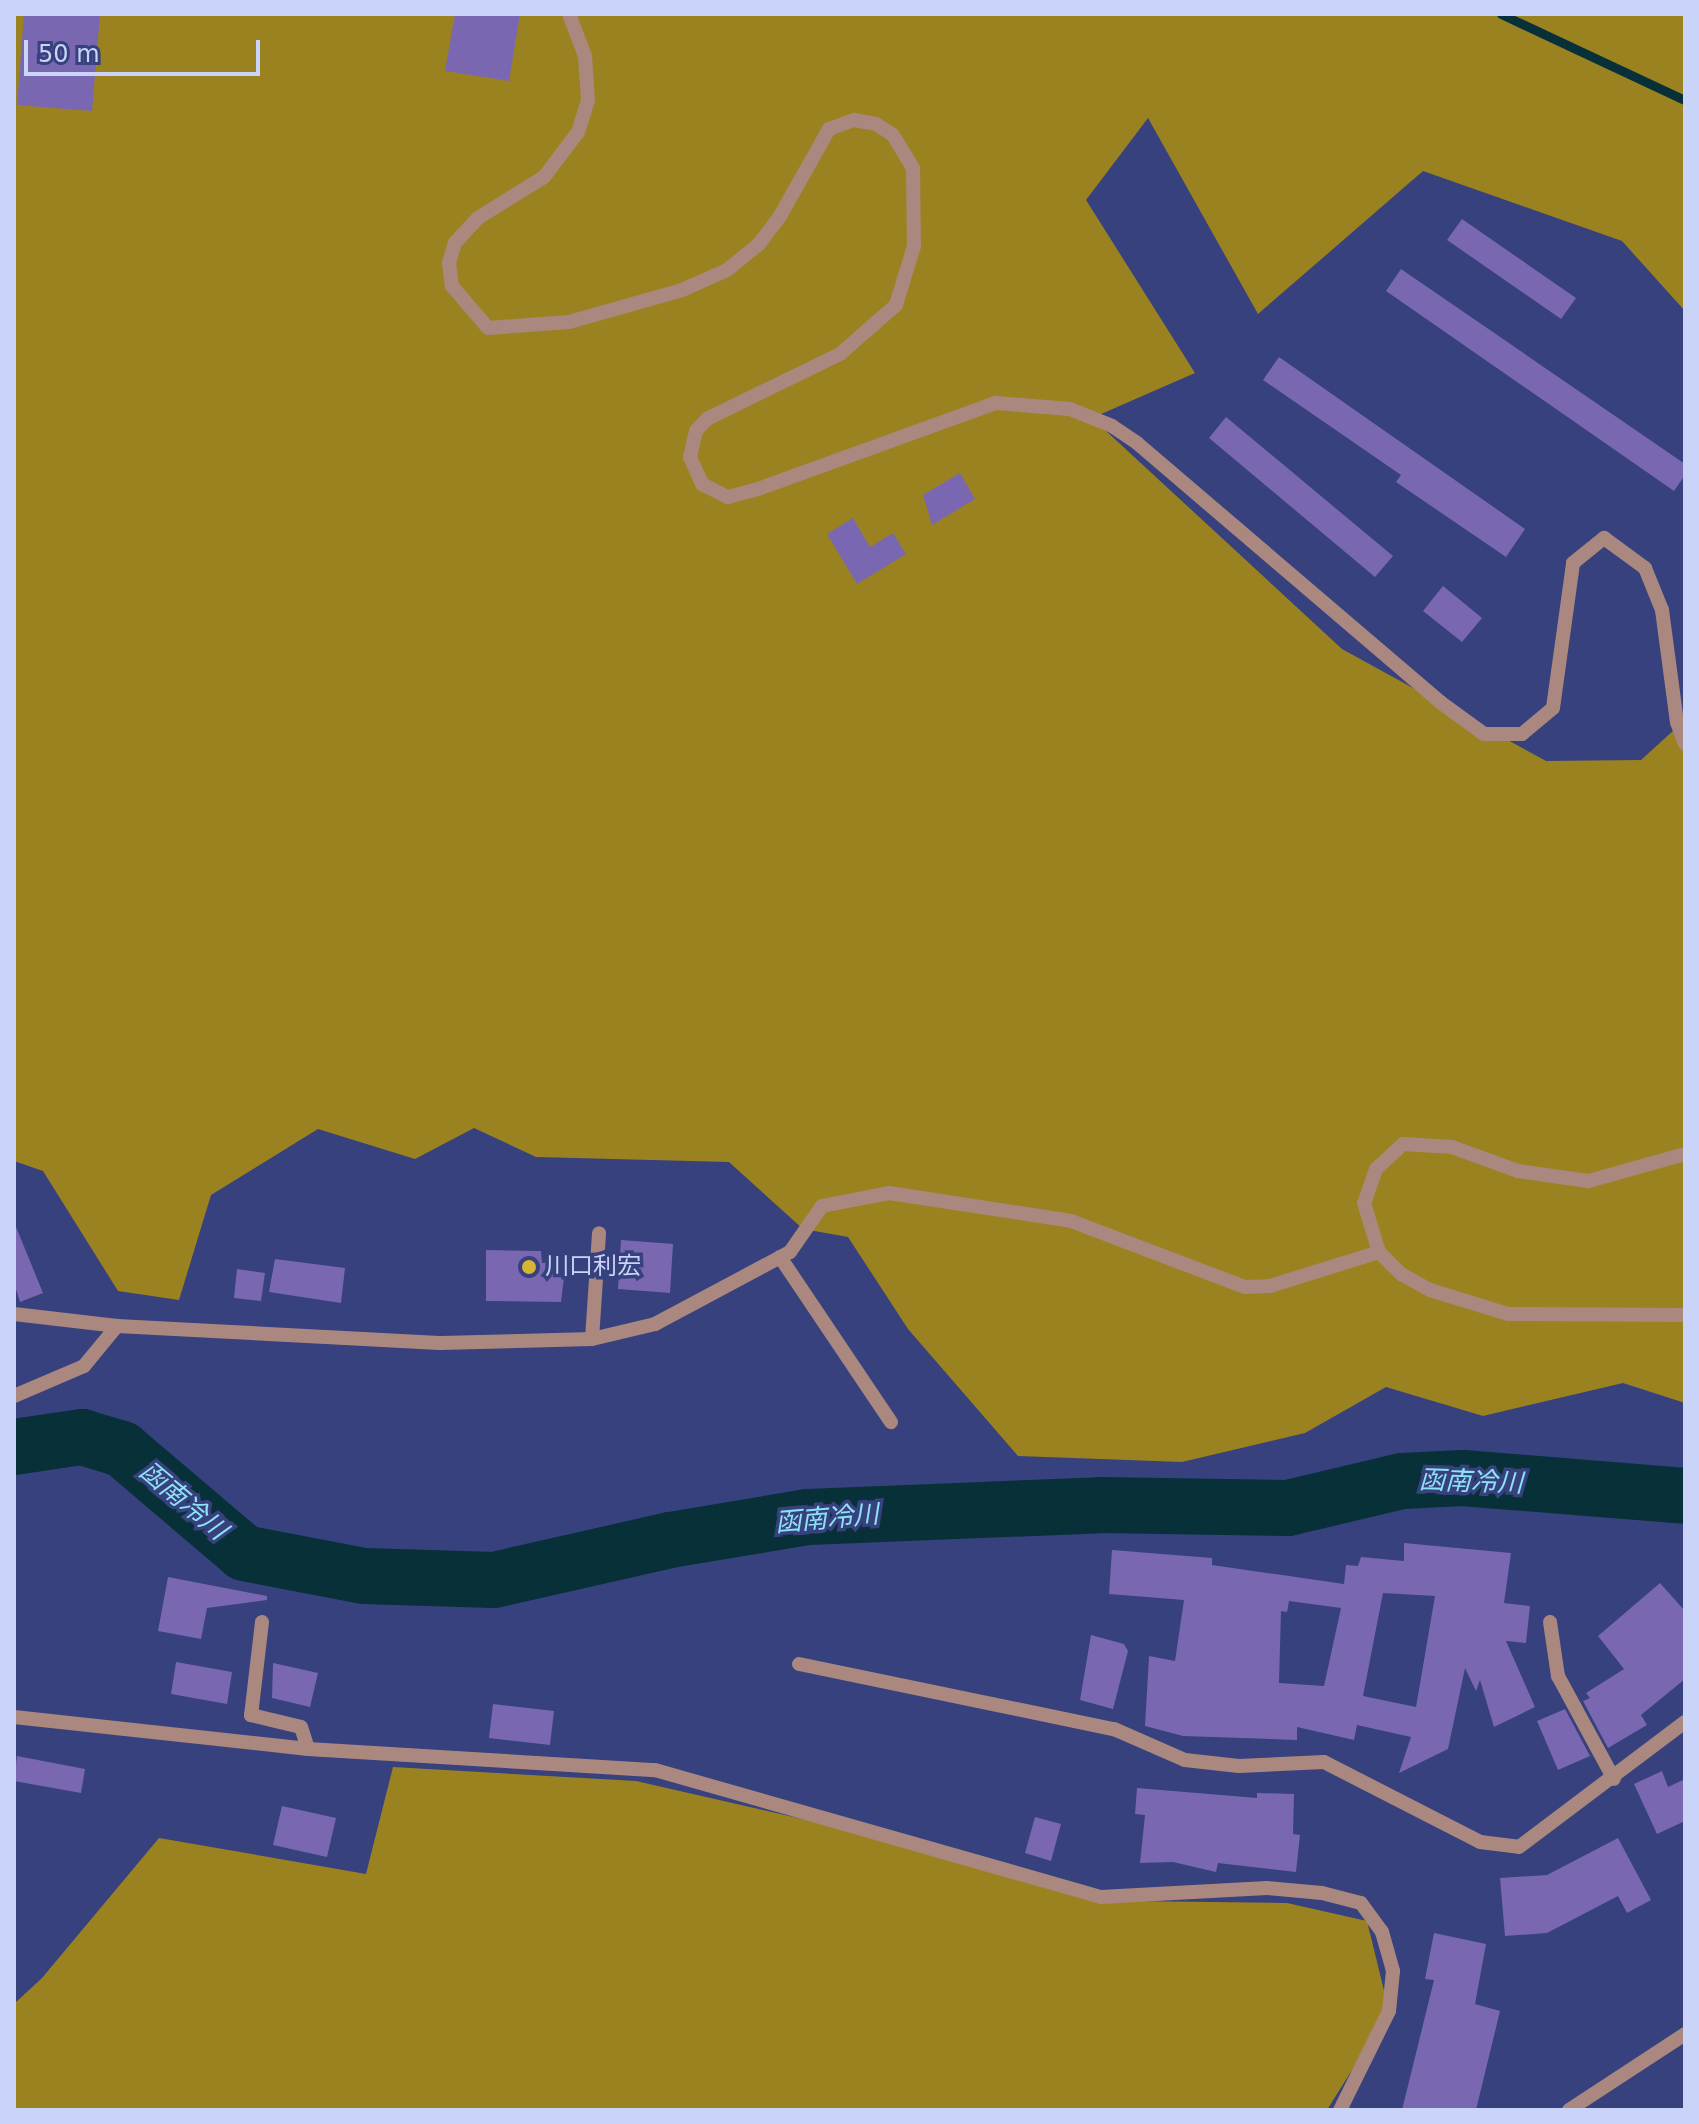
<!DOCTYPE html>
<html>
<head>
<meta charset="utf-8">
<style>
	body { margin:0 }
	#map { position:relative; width:1699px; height:2124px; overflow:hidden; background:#36417d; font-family:"DejaVu Sans","Noto Sans JP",sans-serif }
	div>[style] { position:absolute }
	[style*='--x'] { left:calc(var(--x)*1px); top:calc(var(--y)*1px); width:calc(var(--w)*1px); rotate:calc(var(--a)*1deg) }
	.forest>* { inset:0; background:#9b8221 }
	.stream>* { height:9px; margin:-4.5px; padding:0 4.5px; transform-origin:4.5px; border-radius:4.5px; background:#073038 }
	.river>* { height:56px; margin:-28px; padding:0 28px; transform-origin:28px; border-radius:28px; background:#073038 }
	.building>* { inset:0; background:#7967b2 }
	.minor>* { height:14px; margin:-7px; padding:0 7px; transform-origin:7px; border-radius:7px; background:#ab887f }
	.dots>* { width:22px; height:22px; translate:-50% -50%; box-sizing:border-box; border:4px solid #36417d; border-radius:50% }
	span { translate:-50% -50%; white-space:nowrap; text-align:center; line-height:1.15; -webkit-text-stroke:7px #36417d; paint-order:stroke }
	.poi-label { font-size:24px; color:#cad4f8 }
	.left { translate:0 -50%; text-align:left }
	.water-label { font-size:26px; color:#8de3f5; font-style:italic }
	.frame { position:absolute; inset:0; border:16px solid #cad4f8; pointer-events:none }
	.scale { position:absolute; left:24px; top:40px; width:236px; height:36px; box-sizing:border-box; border:4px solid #cad4f8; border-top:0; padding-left:10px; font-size:24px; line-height:28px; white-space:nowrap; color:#cad4f8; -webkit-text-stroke:6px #36417d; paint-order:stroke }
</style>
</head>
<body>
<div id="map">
	<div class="forest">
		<i style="clip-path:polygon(14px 14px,1685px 14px,1685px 311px,1622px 241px,1423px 171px,1258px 314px,1148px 118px,1086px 200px,1195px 373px,1092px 418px,1342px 649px,1546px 761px,1641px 760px,1685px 720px,1685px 1403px,1623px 1383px,1483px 1416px,1386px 1387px,1305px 1433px,1182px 1462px,1018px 1456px,908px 1329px,848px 1237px,803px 1229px,729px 1162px,536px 1157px,474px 1128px,415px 1159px,318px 1129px,211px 1195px,179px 1300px,118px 1291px,43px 1171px,14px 1161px)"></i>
		<i style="clip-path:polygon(393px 1767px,636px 1781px,920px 1846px,1128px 1901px,1287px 1903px,1367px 1921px,1389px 2011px,1327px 2110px,14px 2110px,14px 2004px,42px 1978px,159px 1838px,366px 1874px)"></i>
	</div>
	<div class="stream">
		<i style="--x:1501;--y:14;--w:203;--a:25.1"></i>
	</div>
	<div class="river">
		<i style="--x:14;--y:1447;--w:69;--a:-8.4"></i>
		<i style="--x:82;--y:1437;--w:42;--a:16.7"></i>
		<i style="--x:122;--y:1449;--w:160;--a:40.4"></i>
		<i style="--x:244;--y:1553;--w:122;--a:10.9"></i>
		<i style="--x:364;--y:1576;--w:130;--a:1.8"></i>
		<i style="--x:494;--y:1580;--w:180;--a:-12.8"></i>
		<i style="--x:670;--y:1540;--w:140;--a:-9.5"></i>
		<i style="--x:808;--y:1517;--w:293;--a:-2.3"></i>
		<i style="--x:1101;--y:1505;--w:187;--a:0.9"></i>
		<i style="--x:1288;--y:1508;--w:117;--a:-13.3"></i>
		<i style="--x:1402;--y:1481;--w:61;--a:-2.8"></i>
		<i style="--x:1463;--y:1478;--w:223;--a:4.6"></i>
	</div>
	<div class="building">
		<i style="clip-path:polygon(24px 14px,100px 14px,92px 111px,17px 105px)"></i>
		<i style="clip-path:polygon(455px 14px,520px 14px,509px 81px,445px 71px)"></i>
		<i style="clip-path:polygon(1462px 219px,1576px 298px,1561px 319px,1447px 240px)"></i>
		<i style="clip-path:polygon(1401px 269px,1685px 464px,1685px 475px,1674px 491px,1386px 291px)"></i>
		<i style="clip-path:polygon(1279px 357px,1525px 529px,1506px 557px,1396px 482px,1401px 475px,1263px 380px)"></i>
		<i style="clip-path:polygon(1226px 417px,1393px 556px,1375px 577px,1209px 438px)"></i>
		<i style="clip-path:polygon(960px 473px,975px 499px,932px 525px,923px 495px)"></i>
		<i style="clip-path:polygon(853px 518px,870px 547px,893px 533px,906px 554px,857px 584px,827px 534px)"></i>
		<i style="clip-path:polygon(1443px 586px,1482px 618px,1462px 642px,1423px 611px)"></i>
		<i style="clip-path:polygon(14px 1222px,43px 1293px,20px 1302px,14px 1283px)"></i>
		<i style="clip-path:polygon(621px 1240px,673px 1244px,670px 1293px,618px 1289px)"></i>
		<i style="clip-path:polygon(486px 1250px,541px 1251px,542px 1263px,566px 1261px,561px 1302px,486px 1301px)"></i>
		<i style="clip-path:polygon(275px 1259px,345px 1268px,341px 1303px,269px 1292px)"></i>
		<i style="clip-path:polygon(237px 1269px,265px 1273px,261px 1301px,234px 1298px)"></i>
		<i style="clip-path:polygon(evenodd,1404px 1543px,1511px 1553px,1504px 1603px,1530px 1606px,1526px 1643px,1506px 1641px,1535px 1707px,1494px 1727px,1480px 1680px,1476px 1691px,1465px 1668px,1448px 1749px,1399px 1773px,1411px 1737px,1357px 1725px,1354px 1740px,1297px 1727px,1297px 1740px,1183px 1736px,1145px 1726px,1149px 1656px,1175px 1661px,1184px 1600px,1109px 1594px,1112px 1550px,1212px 1558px,1212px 1565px,1344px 1584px,1346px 1565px,1358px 1566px,1361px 1557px,1404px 1561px,1404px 1543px,1383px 1593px,1435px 1596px,1416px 1707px,1363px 1696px,1383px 1593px,1404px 1543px,1289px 1601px,1341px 1608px,1324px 1686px,1279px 1683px,1281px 1611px,1287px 1612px,1289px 1601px)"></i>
		<i style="clip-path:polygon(168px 1577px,267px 1596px,267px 1600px,207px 1608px,201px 1639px,158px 1631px)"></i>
		<i style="clip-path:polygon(1660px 1583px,1685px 1611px,1685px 1679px,1641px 1715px,1647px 1725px,1608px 1748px,1583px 1701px,1590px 1698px,1586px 1693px,1624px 1669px,1598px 1636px)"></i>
		<i style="clip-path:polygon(1091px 1635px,1124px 1644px,1128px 1651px,1113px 1709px,1080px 1700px)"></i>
		<i style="clip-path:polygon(176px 1662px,232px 1672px,227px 1704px,171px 1694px)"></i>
		<i style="clip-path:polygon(273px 1663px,318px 1673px,310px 1707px,272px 1698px)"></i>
		<i style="clip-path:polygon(493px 1704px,554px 1711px,550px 1745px,489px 1738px)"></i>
		<i style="clip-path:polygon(1565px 1709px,1590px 1756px,1558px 1770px,1537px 1721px)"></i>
		<i style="clip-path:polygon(17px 1756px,85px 1769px,81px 1793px,14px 1781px)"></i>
		<i style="clip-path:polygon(1662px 1771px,1668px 1787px,1685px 1779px,1685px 1821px,1657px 1834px,1634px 1784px)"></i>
		<i style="clip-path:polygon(1137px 1788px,1257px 1798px,1257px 1793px,1294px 1794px,1293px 1834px,1300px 1835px,1296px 1872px,1218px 1863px,1216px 1872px,1173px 1862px,1140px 1863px,1145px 1815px,1135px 1814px)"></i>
		<i style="clip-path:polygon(282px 1806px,336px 1818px,327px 1857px,273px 1845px)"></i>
		<i style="clip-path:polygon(1035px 1817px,1061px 1824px,1051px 1861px,1025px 1853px)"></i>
		<i style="clip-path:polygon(1618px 1838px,1651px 1900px,1627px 1913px,1618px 1896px,1547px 1933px,1505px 1936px,1500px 1878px,1547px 1875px)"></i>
		<i style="clip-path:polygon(1434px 1933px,1486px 1944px,1475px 2004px,1500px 2011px,1476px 2110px,1402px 2110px,1434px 1980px,1425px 1979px)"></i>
	</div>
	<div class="minor">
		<i style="--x:569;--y:14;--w:45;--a:69.1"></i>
		<i style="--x:585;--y:56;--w:44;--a:86.1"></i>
		<i style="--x:588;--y:100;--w:34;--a:107"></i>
		<i style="--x:578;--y:132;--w:56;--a:127.1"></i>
		<i style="--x:544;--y:177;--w:78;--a:148.2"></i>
		<i style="--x:478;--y:218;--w:34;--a:133"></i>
		<i style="--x:455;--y:243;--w:21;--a:107"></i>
		<i style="--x:449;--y:263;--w:23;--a:83"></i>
		<i style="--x:452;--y:286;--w:55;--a:49.4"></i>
		<i style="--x:488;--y:328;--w:81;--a:-4.2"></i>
		<i style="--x:569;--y:322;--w:117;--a:-15.8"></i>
		<i style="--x:682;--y:290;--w:49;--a:-24"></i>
		<i style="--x:727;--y:270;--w:41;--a:-39.1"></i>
		<i style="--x:759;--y:244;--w:35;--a:-53"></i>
		<i style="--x:780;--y:216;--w:100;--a:-60.6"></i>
		<i style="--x:829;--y:129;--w:27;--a:-20"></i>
		<i style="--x:854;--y:120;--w:22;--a:10"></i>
		<i style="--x:876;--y:124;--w:20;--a:33"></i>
		<i style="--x:893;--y:135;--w:39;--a:59"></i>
		<i style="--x:913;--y:168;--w:78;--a:89.3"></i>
		<i style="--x:914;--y:246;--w:62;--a:107"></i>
		<i style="--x:896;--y:305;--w:74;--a:138.8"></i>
		<i style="--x:840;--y:354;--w:148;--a:154"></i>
		<i style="--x:707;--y:419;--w:16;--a:133"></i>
		<i style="--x:696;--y:431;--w:27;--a:103"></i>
		<i style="--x:690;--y:457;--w:30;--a:66"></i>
		<i style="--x:702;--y:484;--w:29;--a:27"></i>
		<i style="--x:728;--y:497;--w:31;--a:-15"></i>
		<i style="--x:758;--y:489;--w:253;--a:-19.9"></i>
		<i style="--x:996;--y:403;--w:74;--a:4.6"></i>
		<i style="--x:1070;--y:409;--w:45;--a:22"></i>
		<i style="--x:1112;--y:426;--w:30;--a:34"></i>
		<i style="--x:1137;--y:443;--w:399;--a:40.5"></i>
		<i style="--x:1440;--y:702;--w:54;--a:36"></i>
		<i style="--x:1484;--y:734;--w:38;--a:0"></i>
		<i style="--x:1522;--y:734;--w:40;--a:-40"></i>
		<i style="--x:1553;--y:708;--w:146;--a:-82.1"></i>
		<i style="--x:1573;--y:563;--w:40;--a:-39"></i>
		<i style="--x:1604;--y:538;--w:51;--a:36.2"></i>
		<i style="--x:1645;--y:568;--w:45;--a:68"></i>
		<i style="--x:1662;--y:610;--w:113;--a:82.4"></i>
		<i style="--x:1677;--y:722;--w:23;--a:70"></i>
		<i style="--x:1685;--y:1154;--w:101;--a:164.4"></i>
		<i style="--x:1588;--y:1181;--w:71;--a:-171.9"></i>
		<i style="--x:1518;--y:1171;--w:70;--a:-160"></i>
		<i style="--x:1452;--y:1147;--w:49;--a:-176.5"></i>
		<i style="--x:1403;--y:1144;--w:37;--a:137"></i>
		<i style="--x:1376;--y:1169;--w:36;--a:109"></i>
		<i style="--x:1364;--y:1203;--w:51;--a:73"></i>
		<i style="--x:1379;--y:1252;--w:31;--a:45"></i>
		<i style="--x:1401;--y:1274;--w:33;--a:29"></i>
		<i style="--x:1430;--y:1290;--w:82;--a:17.1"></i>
		<i style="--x:1508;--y:1314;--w:177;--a:0.3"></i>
		<i style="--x:780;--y:1257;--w:199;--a:56.1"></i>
		<i style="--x:14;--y:1314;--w:104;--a:6.6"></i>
		<i style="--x:117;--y:1326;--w:323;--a:3"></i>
		<i style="--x:440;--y:1343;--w:152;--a:-1.5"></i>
		<i style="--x:592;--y:1339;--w:65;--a:-13.4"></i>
		<i style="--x:655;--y:1324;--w:153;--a:-28.1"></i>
		<i style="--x:790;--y:1252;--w:56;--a:-55.2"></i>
		<i style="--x:822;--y:1206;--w:68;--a:-11"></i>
		<i style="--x:889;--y:1193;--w:184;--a:8.7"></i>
		<i style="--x:1071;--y:1221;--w:186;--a:20.8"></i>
		<i style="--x:1245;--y:1287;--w:25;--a:-2"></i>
		<i style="--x:1270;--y:1286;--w:114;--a:-17.3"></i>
		<i style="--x:592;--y:1339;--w:106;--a:-86.2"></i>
		<i style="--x:14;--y:1396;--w:76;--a:-23.2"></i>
		<i style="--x:84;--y:1366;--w:52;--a:-50.5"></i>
		<i style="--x:262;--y:1622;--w:94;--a:96.7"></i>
		<i style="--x:251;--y:1715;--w:51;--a:13.5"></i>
		<i style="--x:301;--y:1727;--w:23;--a:72"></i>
		<i style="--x:1550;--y:1622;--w:55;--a:81.6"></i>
		<i style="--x:1558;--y:1676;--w:117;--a:61.5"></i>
		<i style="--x:799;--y:1664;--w:322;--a:11.7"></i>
		<i style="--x:1114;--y:1729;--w:77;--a:23.6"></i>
		<i style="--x:1185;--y:1760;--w:54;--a:6.3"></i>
		<i style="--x:1239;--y:1766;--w:85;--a:-2.7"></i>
		<i style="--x:1324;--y:1762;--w:175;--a:27.1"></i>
		<i style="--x:1480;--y:1842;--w:39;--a:7"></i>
		<i style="--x:1519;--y:1847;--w:208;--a:-37"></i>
		<i style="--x:14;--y:1717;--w:296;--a:6.2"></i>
		<i style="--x:308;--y:1749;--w:348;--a:3.5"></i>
		<i style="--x:655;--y:1770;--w:464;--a:15.9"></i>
		<i style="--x:1101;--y:1897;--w:166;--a:-3.1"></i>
		<i style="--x:1267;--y:1888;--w:55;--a:5.2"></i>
		<i style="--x:1322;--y:1893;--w:40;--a:14.4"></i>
		<i style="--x:1361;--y:1903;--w:36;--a:54"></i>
		<i style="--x:1382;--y:1932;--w:41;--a:74.2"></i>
		<i style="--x:1393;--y:1971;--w:40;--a:95.7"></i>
		<i style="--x:1389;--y:2011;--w:110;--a:116.3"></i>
		<i style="--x:1569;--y:2110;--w:139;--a:-33.2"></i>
	</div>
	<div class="dots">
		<i style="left:529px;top:1267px;background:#d7b534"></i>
	</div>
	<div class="poi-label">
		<span class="left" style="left:545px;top:1267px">川口利宏</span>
	</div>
	<div class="water-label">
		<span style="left:1471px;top:1482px;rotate:2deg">函南冷川</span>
		<span style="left:183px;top:1501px;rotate:40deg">函南冷川</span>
		<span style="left:827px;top:1519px;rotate:-5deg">函南冷川</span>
	</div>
	<div class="frame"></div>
	<div class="scale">50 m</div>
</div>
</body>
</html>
